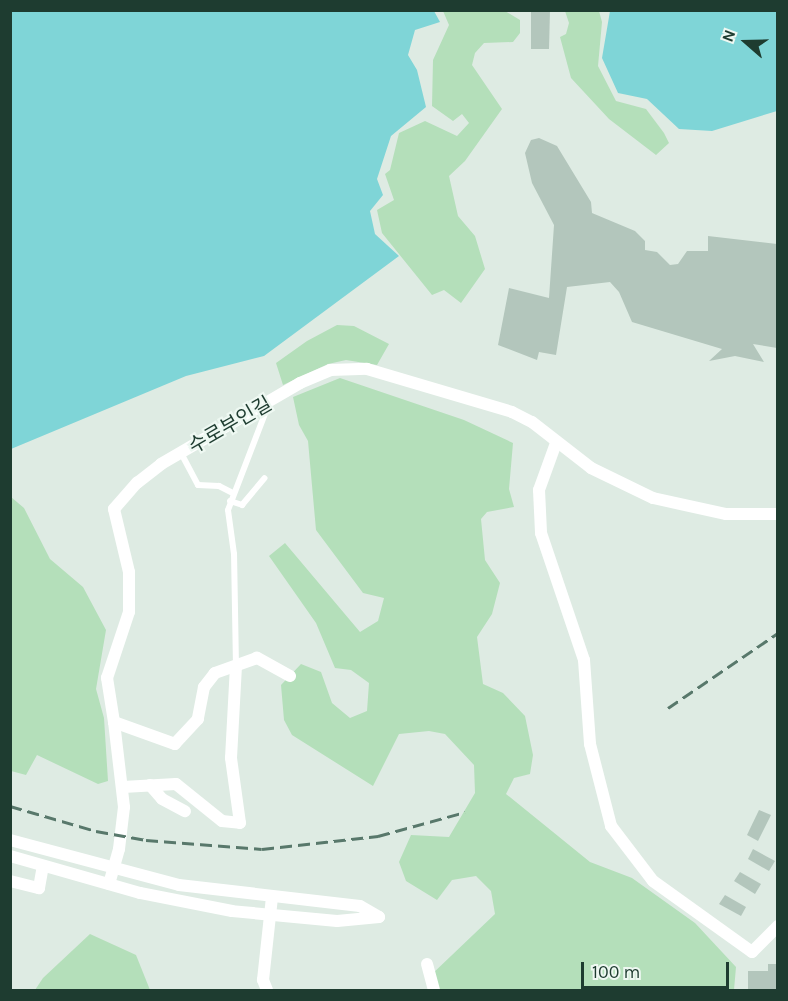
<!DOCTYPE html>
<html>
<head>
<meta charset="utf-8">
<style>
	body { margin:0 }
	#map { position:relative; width:788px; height:1001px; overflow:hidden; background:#deebe3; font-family:Karla,"Noto Sans KR",sans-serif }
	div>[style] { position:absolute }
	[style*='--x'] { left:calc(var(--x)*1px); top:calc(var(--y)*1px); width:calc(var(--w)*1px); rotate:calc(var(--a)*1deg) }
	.green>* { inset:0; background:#b4dfba }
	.water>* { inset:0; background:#7fd5d7 }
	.building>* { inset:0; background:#b3c6bc }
	.service>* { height:6px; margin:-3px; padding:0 3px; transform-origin:3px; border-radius:3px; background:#fff }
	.minor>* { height:12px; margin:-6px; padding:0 6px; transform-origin:6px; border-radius:6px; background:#fff }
	.rail>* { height:3px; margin-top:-1.5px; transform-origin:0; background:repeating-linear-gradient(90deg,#58786b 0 12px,transparent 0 18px) }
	span { translate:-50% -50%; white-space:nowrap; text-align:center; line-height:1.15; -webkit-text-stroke:4.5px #eef8f2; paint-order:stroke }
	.street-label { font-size:20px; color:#1e3c30 }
	.frame { position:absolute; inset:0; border:12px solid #1e3c30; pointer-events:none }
	.north { position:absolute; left:716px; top:12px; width:60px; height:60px; -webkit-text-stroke:4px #eef8f2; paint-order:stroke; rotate:290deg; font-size:16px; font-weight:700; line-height:24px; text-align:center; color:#1e3c30 }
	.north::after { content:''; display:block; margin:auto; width:21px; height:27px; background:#1e3c30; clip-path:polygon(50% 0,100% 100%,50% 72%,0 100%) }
	.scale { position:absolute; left:581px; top:962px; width:148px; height:27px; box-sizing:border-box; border:3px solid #1e3c30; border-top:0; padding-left:8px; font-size:18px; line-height:21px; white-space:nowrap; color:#1e3c30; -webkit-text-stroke:4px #eef8f2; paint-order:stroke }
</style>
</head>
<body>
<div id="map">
	<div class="green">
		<i style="clip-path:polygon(443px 11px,505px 11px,520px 20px,520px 33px,513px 42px,484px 43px,475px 53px,472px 65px,502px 109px,465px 161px,449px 176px,458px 216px,475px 236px,485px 269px,461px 303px,444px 290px,432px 295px,382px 233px,377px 210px,394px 200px,385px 174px,390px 170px,399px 133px,425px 121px,457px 136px,469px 123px,462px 114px,453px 121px,432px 106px,433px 60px,449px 25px)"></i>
		<i style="clip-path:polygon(565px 11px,599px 11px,602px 22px,598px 66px,616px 101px,646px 109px,664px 133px,669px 143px,656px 155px,609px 119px,571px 78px,560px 37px,566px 34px,569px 23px)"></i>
		<i style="clip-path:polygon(337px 325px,354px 326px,389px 344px,377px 365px,346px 360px,328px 364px,283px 385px,276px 363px,307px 341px)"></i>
		<i style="clip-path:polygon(340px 378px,464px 420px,513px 443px,509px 489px,514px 507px,487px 512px,481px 519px,485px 560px,500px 583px,492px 614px,477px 637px,483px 684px,503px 693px,525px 716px,533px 755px,530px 774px,514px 778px,506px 794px,590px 862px,632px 878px,695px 923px,736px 967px,734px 990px,437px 990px,430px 976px,495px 914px,491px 891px,476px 876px,452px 880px,437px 900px,406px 881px,399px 862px,411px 835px,449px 837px,475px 793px,474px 765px,445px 734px,429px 731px,399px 734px,373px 786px,292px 735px,284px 720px,281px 685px,301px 664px,321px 672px,332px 703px,350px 718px,367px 711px,369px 683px,351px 670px,335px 668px,316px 623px,269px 556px,285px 543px,360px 632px,378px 621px,384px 598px,363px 593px,316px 530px,308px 441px,299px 425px,293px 397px)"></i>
		<i style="clip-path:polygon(11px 497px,24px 508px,50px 559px,83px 587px,106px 630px,96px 689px,104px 718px,108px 781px,98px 784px,37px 755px,26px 775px,11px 771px)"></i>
		<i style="clip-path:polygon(90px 934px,136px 955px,150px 990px,35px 990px,43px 978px)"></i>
	</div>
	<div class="water">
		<i style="clip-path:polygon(11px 10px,434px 11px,440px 22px,415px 30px,408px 55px,417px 70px,426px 107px,391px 136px,377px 179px,383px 195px,370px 211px,375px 234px,399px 256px,264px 356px,186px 376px,11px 449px)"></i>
		<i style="clip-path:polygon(610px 11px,777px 11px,777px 111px,712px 131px,679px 129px,647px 99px,618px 93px,602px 58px)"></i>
	</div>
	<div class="building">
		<i style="clip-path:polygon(531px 10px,550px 10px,549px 49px,531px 49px)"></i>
		<i style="clip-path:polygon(539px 138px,557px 146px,591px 202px,592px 213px,635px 231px,645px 241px,645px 250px,657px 252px,670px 265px,678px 264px,687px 251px,708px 251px,708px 236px,777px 244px,777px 348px,753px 344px,764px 362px,735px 356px,709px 361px,722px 349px,632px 322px,619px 292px,610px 282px,567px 287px,556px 355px,539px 352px,537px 360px,498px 345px,509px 288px,549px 298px,554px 225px,532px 183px,525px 153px,531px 140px)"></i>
		<i style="clip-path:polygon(759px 810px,771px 815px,758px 841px,747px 835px)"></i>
		<i style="clip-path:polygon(753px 849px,775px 861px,769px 871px,748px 859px)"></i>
		<i style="clip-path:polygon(740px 872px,761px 884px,755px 894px,734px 881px)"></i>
		<i style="clip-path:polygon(725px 895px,746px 907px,741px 916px,719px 904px)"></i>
		<i style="clip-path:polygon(768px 964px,777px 964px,777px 990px,748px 990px,748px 971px,768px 971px)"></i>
	</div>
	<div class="service">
		<i style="--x:181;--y:453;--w:36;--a:62"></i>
		<i style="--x:198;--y:485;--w:21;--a:3"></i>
		<i style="--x:219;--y:486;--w:16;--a:27"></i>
		<i style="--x:230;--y:501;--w:13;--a:18"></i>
		<i style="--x:242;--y:505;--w:35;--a:-50"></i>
		<i style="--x:236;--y:667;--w:113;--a:-91"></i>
		<i style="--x:234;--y:554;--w:44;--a:-97.8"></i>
		<i style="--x:228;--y:510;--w:115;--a:-69"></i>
	</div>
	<div class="minor">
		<i style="--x:556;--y:443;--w:50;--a:109.9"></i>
		<i style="--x:539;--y:490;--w:43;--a:87.3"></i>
		<i style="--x:541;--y:533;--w:134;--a:71.3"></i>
		<i style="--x:584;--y:660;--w:84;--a:85.9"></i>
		<i style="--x:590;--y:744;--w:85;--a:75.6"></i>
		<i style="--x:611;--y:826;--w:69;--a:52.6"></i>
		<i style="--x:653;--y:881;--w:122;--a:35.6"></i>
		<i style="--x:752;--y:952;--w:37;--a:-45"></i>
		<i style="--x:290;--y:676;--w:38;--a:-151"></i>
		<i style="--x:257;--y:658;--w:45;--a:160.3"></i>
		<i style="--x:215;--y:673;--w:18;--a:128"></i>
		<i style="--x:204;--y:687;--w:33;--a:101"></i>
		<i style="--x:198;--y:719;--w:34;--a:133"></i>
		<i style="--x:175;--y:744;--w:65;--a:-160.2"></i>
		<i style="--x:114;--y:722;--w:45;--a:-99"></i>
		<i style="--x:107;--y:678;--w:70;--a:-71.6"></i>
		<i style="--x:129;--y:612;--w:40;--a:-90"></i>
		<i style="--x:129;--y:572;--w:65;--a:-103.4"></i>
		<i style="--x:114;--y:509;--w:35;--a:-49"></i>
		<i style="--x:137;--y:483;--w:31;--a:-38"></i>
		<i style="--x:161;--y:464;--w:161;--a:-30.2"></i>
		<i style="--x:300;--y:383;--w:33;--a:-23"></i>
		<i style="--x:330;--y:370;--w:37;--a:-2"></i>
		<i style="--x:367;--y:369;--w:151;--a:16.5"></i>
		<i style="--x:512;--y:412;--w:22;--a:27"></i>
		<i style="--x:532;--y:422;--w:75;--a:37.9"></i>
		<i style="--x:591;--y:468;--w:69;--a:25.8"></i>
		<i style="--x:653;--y:498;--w:75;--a:12.4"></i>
		<i style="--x:726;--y:514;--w:52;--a:0"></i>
		<i style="--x:150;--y:785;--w:18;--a:49"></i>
		<i style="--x:162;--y:799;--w:26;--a:28"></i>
		<i style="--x:123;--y:787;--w:53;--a:-3.2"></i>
		<i style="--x:176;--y:784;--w:59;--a:38.8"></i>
		<i style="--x:222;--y:821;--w:18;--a:6"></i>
		<i style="--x:240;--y:823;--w:66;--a:-97.9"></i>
		<i style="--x:231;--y:758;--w:91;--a:-86.9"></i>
		<i style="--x:10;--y:840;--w:175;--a:14.9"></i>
		<i style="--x:179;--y:885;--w:182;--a:6.6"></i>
		<i style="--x:360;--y:906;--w:22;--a:30"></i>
		<i style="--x:379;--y:917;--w:42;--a:174.6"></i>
		<i style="--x:337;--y:921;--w:105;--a:-174.6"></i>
		<i style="--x:232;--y:911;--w:94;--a:-168.9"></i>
		<i style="--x:140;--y:893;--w:135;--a:-164.1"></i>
		<i style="--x:10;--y:881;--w:30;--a:14"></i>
		<i style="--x:39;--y:888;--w:22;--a:-80"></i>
		<i style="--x:109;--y:884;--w:36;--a:-74"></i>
		<i style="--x:119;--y:849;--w:42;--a:-83.2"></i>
		<i style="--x:124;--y:807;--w:86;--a:-96.7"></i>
		<i style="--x:427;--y:964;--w:27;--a:75"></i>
		<i style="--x:267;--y:990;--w:11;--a:-112"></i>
		<i style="--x:263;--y:980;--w:83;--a:-83.8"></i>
	</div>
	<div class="rail">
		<i style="--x:668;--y:708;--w:133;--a:-34.3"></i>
		<i style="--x:10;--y:806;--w:90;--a:16.2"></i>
		<i style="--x:96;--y:831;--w:51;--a:10.2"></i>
		<i style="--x:146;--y:840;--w:116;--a:4.4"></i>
		<i style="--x:262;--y:849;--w:117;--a:-6.4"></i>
		<i style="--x:378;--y:836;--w:90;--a:-15.4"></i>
	</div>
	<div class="street-label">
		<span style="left:230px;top:425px;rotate:-30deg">수로부인길</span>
	</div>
	<div class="frame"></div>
	<div class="north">N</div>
	<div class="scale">100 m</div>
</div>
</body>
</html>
